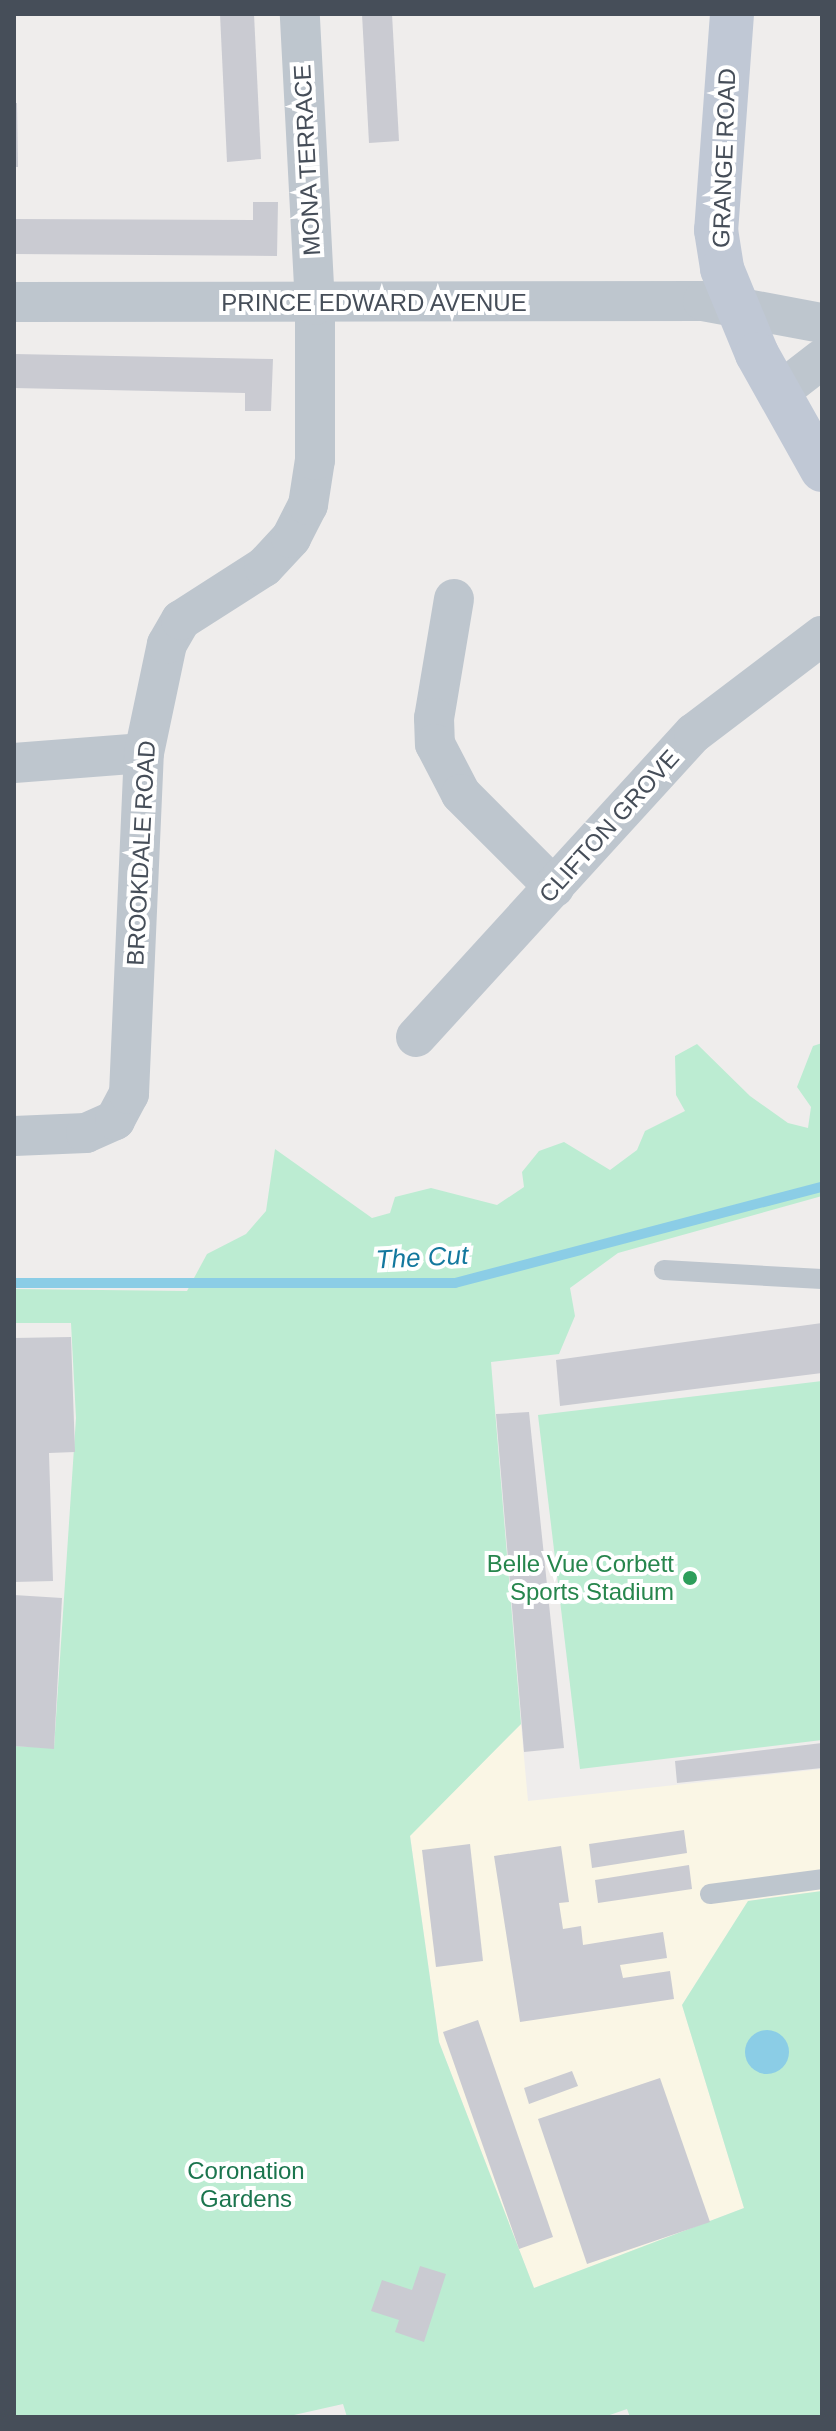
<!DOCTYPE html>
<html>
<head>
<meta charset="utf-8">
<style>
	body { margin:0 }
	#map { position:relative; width:836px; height:2431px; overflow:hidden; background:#efedec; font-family:Helvetica,sans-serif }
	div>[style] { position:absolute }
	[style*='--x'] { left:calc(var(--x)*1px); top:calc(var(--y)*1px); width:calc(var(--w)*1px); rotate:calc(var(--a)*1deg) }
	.commercial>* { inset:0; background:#faf6e5 }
	.green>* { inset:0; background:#bcecd2 }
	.water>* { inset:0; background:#8bcde6 }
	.round { border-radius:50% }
	.stream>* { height:10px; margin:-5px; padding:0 5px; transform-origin:5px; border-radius:5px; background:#8bcde6 }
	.building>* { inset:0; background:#cacbd2 }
	.service>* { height:20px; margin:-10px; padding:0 10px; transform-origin:10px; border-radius:10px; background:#bec6ce }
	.minor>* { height:40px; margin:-20px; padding:0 20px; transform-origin:20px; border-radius:20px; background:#bec6ce }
	.secondary>* { height:44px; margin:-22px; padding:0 22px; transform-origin:22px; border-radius:22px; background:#c0c8d5 }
	.dots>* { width:22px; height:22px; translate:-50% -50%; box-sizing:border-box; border:4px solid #fff; border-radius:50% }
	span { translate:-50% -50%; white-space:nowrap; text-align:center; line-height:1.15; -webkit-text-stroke:8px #fff; paint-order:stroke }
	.street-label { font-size:24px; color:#464e59 }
	.leisure-label { font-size:24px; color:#27864d }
	.right { translate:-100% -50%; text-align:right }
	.park-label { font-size:24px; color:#1b754e }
	.water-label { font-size:26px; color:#13789e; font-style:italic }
	.frame { position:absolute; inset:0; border:16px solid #464e59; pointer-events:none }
</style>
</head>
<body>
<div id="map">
	<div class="commercial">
		<i style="clip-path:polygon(521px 1724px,528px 1801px,822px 1769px,822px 1891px,748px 1901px,682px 2005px,744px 2208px,534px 2288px,439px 2042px,410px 1835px)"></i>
	</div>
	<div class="green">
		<i style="clip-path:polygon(822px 1043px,822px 1196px,618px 1253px,570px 1288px,575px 1316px,559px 1354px,491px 1362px,521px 1724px,410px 1836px,439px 2042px,534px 2288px,744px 2208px,682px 2005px,748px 1901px,822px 1891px,822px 2417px,630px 2417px,627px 2409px,604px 2417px,347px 2417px,343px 2404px,285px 2417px,14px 2417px,14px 1746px,54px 1748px,76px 1418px,71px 1323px,14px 1323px,14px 1289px,187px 1291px,207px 1254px,246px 1234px,266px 1211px,275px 1149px,372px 1218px,390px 1213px,395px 1197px,431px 1188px,497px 1205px,524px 1187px,522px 1172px,539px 1151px,564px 1142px,610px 1170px,637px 1150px,645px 1131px,685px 1111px,676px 1095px,675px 1056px,697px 1044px,750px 1096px,788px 1123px,808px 1128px,811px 1107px,797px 1087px,813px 1046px)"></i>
		<i style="clip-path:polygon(822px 1381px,822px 1740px,580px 1769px,538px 1415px)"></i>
	</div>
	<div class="water">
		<i class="round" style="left:745px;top:2030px;width:44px;height:44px"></i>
	</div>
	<div class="stream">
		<i style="--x:14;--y:1283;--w:441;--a:0"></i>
		<i style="--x:455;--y:1283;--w:379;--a:-14.7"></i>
	</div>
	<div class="building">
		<i style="clip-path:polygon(220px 14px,254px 14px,261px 159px,227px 162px)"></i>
		<i style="clip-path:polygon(362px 14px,392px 14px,399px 141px,369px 143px)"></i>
		<i style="clip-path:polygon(14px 103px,17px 103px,18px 167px,14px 167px)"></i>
		<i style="clip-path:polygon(253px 202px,278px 202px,277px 256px,14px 254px,14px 219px,253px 220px)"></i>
		<i style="clip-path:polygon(14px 354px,273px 359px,271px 411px,245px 411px,245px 393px,14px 388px)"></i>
		<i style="clip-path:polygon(822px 1323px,822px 1373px,560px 1406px,556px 1360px)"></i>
		<i style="clip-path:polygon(71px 1337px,75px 1452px,49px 1453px,53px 1581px,14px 1582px,14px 1338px)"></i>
		<i style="clip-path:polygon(529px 1412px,564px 1748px,524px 1752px,496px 1414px)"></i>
		<i style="clip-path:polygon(14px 1595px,62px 1598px,54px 1749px,14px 1746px)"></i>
		<i style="clip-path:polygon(822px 1743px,822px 1768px,677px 1783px,675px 1761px)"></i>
		<i style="clip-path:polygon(684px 1830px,687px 1853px,592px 1868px,589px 1844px)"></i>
		<i style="clip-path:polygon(470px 1844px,483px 1961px,436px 1967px,422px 1850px)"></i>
		<i style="clip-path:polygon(561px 1846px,569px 1902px,559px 1903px,563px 1929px,581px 1926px,583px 1945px,663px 1932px,667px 1958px,620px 1965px,623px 1978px,670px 1971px,674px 1999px,520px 2022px,494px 1856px)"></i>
		<i style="clip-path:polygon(689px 1865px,692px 1889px,598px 1903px,595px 1880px)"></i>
		<i style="clip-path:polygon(478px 2020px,553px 2237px,519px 2249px,443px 2032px)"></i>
		<i style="clip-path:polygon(572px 2071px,578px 2086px,529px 2104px,524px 2088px)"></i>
		<i style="clip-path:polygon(660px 2078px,710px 2222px,587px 2264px,538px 2119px)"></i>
		<i style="clip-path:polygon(420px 2266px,446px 2274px,424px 2342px,395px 2332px,399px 2320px,371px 2311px,382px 2280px,412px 2290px)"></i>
	</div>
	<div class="service">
		<i style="--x:664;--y:1270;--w:158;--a:3.3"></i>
		<i style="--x:710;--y:1894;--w:113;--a:-7.6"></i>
	</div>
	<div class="minor">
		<i style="--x:14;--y:302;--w:689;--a:-0.08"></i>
		<i style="--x:703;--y:301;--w:121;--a:10.5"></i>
		<i style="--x:778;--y:393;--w:56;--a:-37.7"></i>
		<i style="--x:454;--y:599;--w:121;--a:99.5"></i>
		<i style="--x:434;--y:718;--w:26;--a:88"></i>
		<i style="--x:435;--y:744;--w:56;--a:62.5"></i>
		<i style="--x:461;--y:794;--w:132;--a:45"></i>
		<i style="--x:14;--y:763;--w:130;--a:-4.4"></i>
		<i style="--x:416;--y:1037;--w:412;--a:-47.6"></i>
		<i style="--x:694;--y:733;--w:161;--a:-37.2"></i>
		<i style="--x:14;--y:1136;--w:72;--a:-2.4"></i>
		<i style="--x:86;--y:1133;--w:32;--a:-24"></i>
		<i style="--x:115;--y:1120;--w:30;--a:-62"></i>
		<i style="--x:129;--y:1094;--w:341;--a:-87.5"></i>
		<i style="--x:144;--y:753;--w:111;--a:-78.1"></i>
		<i style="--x:167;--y:644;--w:28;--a:-60"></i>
		<i style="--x:181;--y:620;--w:98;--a:-32.6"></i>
		<i style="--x:264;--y:567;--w:40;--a:-47"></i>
		<i style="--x:291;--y:538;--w:37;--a:-63"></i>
		<i style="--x:308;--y:505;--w:46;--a:-81.2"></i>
		<i style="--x:315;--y:460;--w:155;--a:-90"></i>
		<i style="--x:315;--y:305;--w:291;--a:-93"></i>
	</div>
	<div class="secondary">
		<i style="--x:732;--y:14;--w:217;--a:94.2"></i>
		<i style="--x:716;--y:230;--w:39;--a:81"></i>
		<i style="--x:722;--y:269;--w:92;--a:67.6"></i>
		<i style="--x:757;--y:354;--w:133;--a:60.7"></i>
	</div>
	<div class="dots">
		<i style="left:690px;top:1578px;background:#2e9e5b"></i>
	</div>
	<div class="street-label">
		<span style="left:724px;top:158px;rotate:-88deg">GRANGE ROAD</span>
		<span style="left:307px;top:160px;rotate:-93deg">MONA TERRACE</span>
		<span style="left:374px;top:303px">PRINCE EDWARD AVENUE</span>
		<span style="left:609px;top:826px;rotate:-48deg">CLIFTON GROVE</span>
		<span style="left:141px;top:853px;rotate:-87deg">BROOKDALE ROAD</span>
	</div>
	<div class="leisure-label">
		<span class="right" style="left:674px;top:1578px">Belle Vue Corbett<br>Sports Stadium</span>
	</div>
	<div class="park-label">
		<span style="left:246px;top:2185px">Coronation<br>Gardens</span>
	</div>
	<div class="water-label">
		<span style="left:422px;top:1258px;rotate:-3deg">The Cut</span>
	</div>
	<div class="frame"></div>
</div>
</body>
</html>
